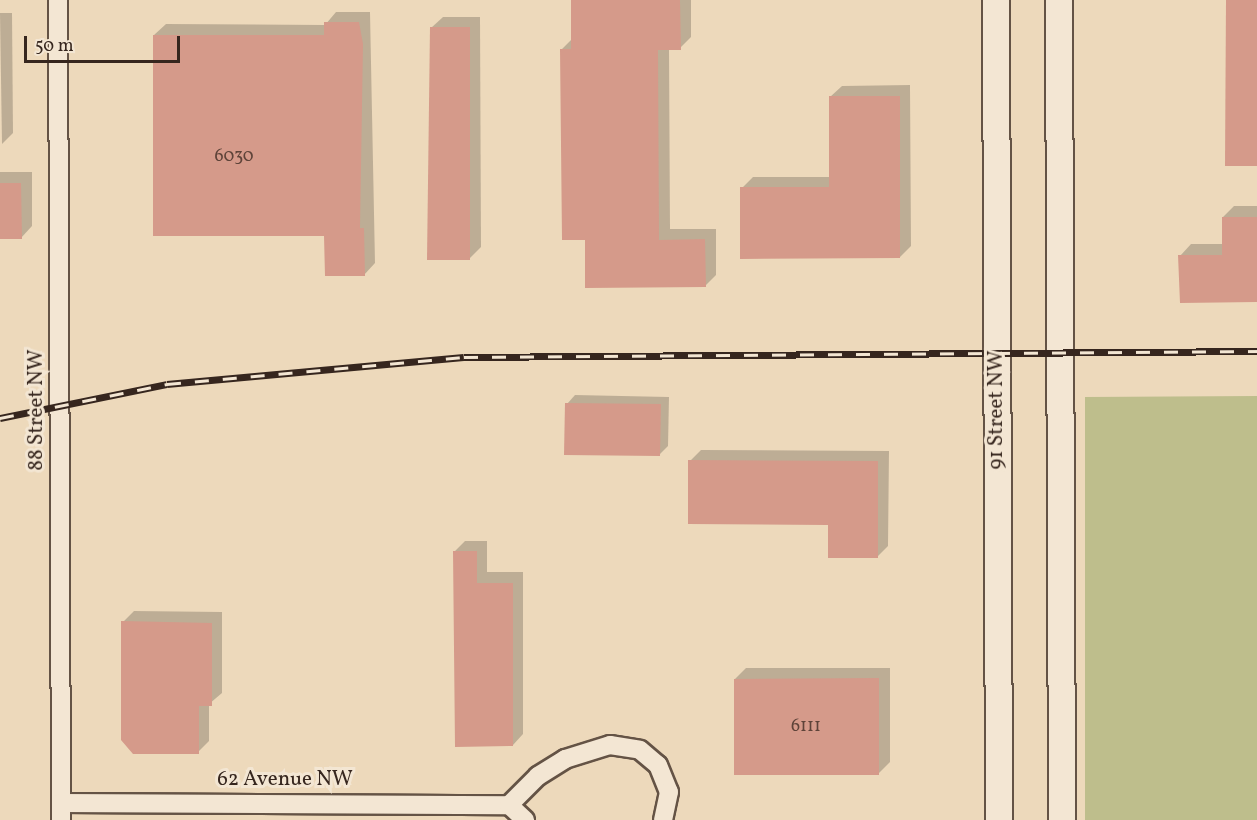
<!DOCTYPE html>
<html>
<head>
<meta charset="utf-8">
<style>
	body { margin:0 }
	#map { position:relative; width:1257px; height:820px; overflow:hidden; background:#edd9bb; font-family:Vollkorn,serif }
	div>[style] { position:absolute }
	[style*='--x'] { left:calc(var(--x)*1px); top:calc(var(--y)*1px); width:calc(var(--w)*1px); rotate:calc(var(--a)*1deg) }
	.green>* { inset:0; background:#bebe8c }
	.shadow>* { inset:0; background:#0003 }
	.building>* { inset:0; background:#d59a8a }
	.roads { filter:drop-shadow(2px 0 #645345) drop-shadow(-2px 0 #645345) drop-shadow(0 2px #645345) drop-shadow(0 -2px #645345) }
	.street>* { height:18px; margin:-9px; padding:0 9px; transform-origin:9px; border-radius:9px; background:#f3e6d3 }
	.secondary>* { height:26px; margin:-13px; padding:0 13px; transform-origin:13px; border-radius:13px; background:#f3e6d3 }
	.rail>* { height:7px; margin-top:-3.5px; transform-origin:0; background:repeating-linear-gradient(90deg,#f3e6d3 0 14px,#36261e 0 28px); box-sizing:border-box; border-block:2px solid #36261e }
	span { translate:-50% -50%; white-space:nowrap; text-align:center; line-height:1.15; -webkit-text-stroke:6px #f3e6d3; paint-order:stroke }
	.number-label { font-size:18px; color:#5e4339 }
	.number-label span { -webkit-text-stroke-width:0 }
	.street-label { font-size:21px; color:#36261e }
	.scale { position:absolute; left:24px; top:36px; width:156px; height:27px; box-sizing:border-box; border:3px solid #36261e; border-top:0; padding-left:8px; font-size:18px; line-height:21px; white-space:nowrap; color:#36261e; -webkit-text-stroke:4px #f3e6d3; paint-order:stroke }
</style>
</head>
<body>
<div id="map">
	<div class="green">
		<i style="clip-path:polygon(1257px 396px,1257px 820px,1085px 820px,1085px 397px)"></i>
	</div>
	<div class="shadow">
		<i style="clip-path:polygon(572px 0,691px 0,691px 37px,680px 48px,669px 48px,670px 229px,716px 229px,716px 275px,705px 286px,586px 238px,562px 49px,572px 39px)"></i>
		<i style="clip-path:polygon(336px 12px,370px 12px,375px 263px,364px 275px,154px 35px,166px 24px,325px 25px)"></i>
		<i style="clip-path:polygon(0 13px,12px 13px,13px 133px,2px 144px)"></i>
		<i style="clip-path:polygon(443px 17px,480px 17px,481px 247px,470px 258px,431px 28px)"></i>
		<i style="clip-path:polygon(910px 85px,911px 246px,900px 257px,742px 188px,753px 177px,831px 177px,830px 97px,842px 86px)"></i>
		<i style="clip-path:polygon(0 172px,32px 172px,32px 226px,21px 238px,0 238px)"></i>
		<i style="clip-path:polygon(1234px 206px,1257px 206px,1257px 301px,1180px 256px,1191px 244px,1223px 244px,1223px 217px)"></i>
		<i style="clip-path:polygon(575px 395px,669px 397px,668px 446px,659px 455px,567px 404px)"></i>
		<i style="clip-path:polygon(701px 450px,889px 451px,888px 546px,877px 557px,830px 524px,690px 461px)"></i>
		<i style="clip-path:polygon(465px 541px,487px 541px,487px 572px,523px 572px,523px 734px,513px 745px,454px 552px)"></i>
		<i style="clip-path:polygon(134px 611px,222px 612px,222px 693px,209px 704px,209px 741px,198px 752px,123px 622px)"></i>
		<i style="clip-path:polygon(746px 668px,890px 668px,890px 762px,879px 773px,735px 679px)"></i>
	</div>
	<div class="building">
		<i style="clip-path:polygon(571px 0,680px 0,681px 50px,658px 50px,659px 240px,705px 239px,706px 287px,585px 288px,585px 240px,562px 240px,560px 49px,571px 49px)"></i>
		<i style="clip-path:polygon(1226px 0,1257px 0,1257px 166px,1225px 166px)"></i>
		<i style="clip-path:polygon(324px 22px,359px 22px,363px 44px,360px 228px,364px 228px,365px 276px,325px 276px,324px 236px,153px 236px,153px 35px,324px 35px)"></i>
		<i style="clip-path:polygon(430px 27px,470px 27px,470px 260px,427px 260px)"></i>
		<i style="clip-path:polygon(829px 96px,900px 96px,900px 258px,740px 259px,740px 187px,829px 187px)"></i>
		<i style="clip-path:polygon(0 183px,21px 183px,22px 239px,0 239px)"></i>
		<i style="clip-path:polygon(1222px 217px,1257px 217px,1257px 302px,1180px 303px,1178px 255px,1222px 255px)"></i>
		<i style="clip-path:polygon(565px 403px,661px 404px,660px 456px,564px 455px)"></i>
		<i style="clip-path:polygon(688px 460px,878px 461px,878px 558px,828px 558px,828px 525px,688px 524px)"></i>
		<i style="clip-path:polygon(453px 551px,477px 551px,477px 583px,513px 583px,513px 746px,455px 747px)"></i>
		<i style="clip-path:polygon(121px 621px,212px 623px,212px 706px,199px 706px,199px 754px,133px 754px,121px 740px)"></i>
		<i style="clip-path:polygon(879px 678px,879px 775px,734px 775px,734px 679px)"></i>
	</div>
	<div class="roads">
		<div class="street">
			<i style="--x:58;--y:0;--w:820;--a:89.79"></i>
			<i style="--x:61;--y:803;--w:448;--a:0.3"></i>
			<i style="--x:509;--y:805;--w:22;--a:43"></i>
			<i style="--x:509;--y:805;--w:41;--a:-45"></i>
			<i style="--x:538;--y:776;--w:32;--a:-32"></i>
			<i style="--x:565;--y:759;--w:47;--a:-17.3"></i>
			<i style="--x:610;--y:745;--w:30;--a:9"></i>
			<i style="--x:640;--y:750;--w:23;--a:40"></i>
			<i style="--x:658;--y:765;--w:29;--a:68"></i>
			<i style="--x:669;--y:792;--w:29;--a:102"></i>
		</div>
		<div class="secondary">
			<i style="--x:996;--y:0;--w:820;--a:89.79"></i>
			<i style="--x:1059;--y:0;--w:820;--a:89.79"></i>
		</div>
	</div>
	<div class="rail">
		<i style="--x:0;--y:418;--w:170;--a:-11.5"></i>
		<i style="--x:167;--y:384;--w:298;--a:-5.2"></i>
		<i style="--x:464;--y:357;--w:793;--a:-0.43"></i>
	</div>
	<div class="number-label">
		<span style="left:234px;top:157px">6030</span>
		<span style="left:806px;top:727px">6111</span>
	</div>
	<div class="street-label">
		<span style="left:37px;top:410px;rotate:-90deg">88 Street NW</span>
		<span style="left:997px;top:410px;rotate:-90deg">91 Street NW</span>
		<span style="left:285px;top:780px">62 Avenue NW</span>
	</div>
	<div class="scale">50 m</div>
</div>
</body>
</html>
